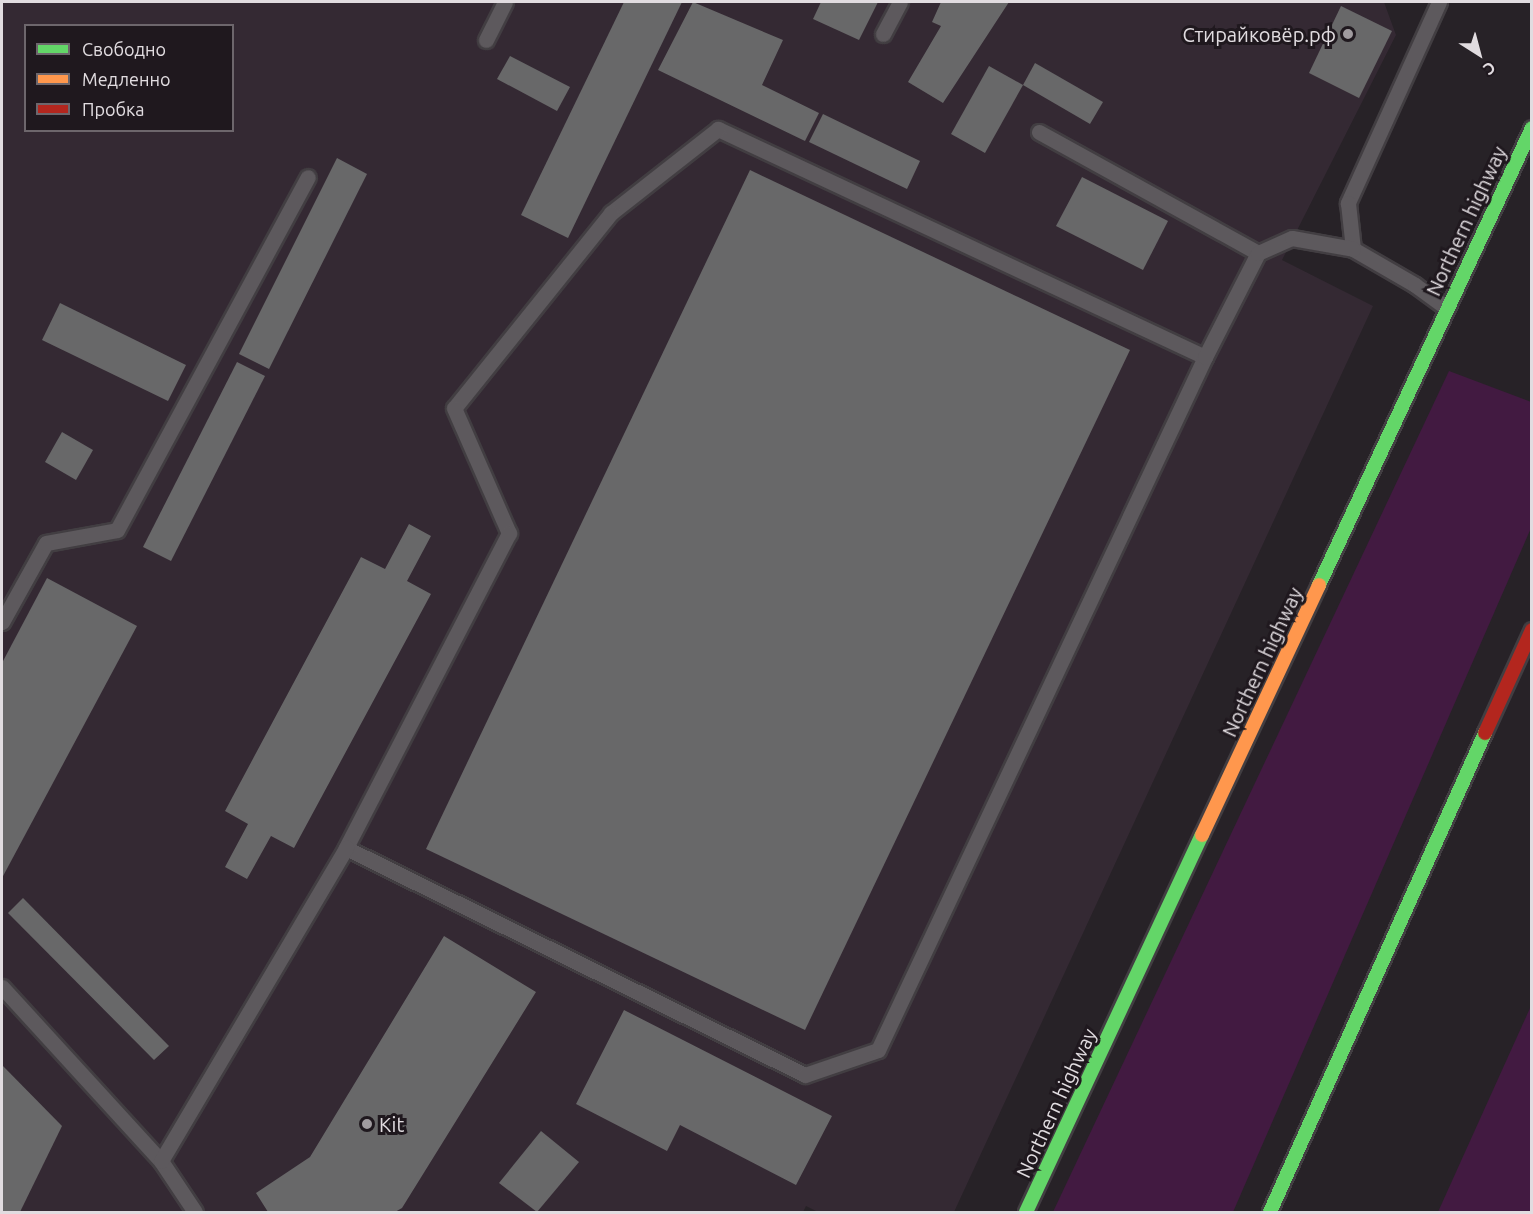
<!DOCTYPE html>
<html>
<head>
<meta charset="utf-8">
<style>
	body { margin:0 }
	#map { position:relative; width:1533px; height:1214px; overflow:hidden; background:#272227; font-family:Ubuntu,sans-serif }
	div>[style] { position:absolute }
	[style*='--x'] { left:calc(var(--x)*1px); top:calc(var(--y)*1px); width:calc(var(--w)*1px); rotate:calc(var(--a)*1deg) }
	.built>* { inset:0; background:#342933 }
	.green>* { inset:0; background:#421a41 }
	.building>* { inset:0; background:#686869 }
	.roads { filter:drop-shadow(2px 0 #423e42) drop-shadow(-2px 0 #423e42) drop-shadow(0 2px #423e42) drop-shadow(0 -2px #423e42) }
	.lane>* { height:15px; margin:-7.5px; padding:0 7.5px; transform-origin:7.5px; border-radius:7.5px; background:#5d595d }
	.fast>* { height:14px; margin:-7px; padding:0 7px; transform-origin:7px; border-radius:7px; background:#63d668 }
	.slow>* { height:14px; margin:-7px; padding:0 7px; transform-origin:7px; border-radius:7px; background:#ff974d }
	.jam>* { height:14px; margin:-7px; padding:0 7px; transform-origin:7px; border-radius:7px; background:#b3261e }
	.dots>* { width:16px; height:16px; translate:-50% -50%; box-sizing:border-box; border:3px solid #1f181e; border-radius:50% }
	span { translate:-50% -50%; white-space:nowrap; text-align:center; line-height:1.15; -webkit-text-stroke:6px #1f181e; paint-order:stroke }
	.poi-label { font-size:20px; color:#e1dce0 }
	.right { translate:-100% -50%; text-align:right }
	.left { translate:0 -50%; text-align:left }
	.street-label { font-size:20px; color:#e1dce0 }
	.frame { position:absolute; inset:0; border:3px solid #e1dce0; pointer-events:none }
	.legend { position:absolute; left:24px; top:24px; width:210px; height:108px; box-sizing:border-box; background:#1f181e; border:2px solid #6d666c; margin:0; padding:8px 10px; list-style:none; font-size:18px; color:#e1dce0 }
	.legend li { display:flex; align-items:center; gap:12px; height:30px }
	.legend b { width:30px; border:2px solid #6d666c }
	.north { position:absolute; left:1449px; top:24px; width:60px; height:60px; -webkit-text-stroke:4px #1f181e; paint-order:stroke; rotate:144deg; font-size:16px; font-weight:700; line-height:24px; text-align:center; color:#e1dce0 }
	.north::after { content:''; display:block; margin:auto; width:21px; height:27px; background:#e1dce0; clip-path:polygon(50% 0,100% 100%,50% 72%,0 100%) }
</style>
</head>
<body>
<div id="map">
	<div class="built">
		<i style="clip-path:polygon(evenodd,2px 2px,1384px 2px,1396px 35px,1282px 260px,1373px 306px,954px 1212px,818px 1212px,806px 1206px,803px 1212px,2px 1212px,2px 2px,26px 26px,232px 26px,232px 130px,26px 130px,26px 26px)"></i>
	</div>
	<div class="green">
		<i style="clip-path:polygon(1449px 371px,1531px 402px,1531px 528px,1233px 1212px,1053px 1212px)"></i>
		<i style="clip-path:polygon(1531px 1006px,1531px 1212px,1438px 1212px)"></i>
	</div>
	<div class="building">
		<i style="clip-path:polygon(624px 2px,682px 2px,568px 238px,521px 215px)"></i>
		<i style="clip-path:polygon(693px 2px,783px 40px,762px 85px,819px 113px,805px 141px,658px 70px)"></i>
		<i style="clip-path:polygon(821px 2px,878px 2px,859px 40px,813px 19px)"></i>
		<i style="clip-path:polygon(941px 2px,1009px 2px,943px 103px,908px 82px,941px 26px,932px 22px)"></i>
		<i style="clip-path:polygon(1341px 6px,1392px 31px,1359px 98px,1309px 73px)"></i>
		<i style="clip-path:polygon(510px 56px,570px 87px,557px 111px,497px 79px)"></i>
		<i style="clip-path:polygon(1035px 63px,1103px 102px,1090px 124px,1023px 85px)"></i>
		<i style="clip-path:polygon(989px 66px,1023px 85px,985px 153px,951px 134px)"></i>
		<i style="clip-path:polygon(823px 114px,920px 161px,907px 189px,809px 142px)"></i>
		<i style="clip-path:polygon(337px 158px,367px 174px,269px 369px,239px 354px)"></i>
		<i style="clip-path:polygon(750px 170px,1130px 350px,805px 1030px,426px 849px)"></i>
		<i style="clip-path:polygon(1082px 177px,1168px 221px,1143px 270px,1056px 226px)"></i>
		<i style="clip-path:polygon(60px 303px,186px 365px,168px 401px,42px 340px)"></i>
		<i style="clip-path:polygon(237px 362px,265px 376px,171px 561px,143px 547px)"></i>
		<i style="clip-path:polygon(62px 432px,93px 450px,76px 480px,45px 462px)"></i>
		<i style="clip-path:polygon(409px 524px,431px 536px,407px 581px,431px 594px,294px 848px,271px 836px,247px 879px,225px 867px,248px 824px,225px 811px,361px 557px,385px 569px)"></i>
		<i style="clip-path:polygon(47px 578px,137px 626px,2px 878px,2px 663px)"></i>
		<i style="clip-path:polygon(23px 898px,169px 1046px,154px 1060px,8px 913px)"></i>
		<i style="clip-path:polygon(444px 936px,536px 992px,402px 1208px,395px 1212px,268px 1212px,256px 1193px,310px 1157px)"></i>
		<i style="clip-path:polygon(624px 1010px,832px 1116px,796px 1185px,680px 1125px,667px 1151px,576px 1104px)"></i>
		<i style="clip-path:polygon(2px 1065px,62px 1126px,20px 1212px,2px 1212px)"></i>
		<i style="clip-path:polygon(541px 1131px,579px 1162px,537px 1212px,499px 1183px)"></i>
	</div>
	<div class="roads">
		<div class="lane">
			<i style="--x:1439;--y:2;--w:221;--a:114.4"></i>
			<i style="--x:1348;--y:203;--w:46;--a:83.8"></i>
			<i style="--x:1353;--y:249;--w:72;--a:30.1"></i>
			<i style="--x:1415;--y:285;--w:39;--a:36"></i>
			<i style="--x:883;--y:34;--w:36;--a:-62"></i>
			<i style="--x:486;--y:40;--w:42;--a:-63.4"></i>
			<i style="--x:1039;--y:132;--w:250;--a:28.9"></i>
			<i style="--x:1205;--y:357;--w:538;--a:-154.91"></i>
			<i style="--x:718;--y:129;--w:136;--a:141.9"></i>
			<i style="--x:611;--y:213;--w:250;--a:128.8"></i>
			<i style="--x:454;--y:408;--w:137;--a:66.3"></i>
			<i style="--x:509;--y:533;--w:355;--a:117.4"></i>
			<i style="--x:346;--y:848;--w:512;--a:26.31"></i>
			<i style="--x:805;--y:1075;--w:77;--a:-18.9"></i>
			<i style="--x:878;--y:1050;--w:766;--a:-64.74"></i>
			<i style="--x:1205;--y:357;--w:117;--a:-63"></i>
			<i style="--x:1258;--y:253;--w:37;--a:-24"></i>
			<i style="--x:1292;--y:238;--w:62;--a:10.2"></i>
			<i style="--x:2;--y:622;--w:90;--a:-60.9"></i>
			<i style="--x:46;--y:543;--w:72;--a:-10.4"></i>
			<i style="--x:117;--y:530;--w:401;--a:-61.6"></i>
			<i style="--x:2;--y:987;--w:236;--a:47.6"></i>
			<i style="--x:161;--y:1161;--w:61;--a:56.3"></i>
			<i style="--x:161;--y:1161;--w:364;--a:-59.4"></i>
		</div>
		<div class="fast">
			<i style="--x:1319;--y:585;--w:504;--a:-65.01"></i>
			<i style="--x:1026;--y:1212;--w:416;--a:-65"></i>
			<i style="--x:1270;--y:1212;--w:525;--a:-65.83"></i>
		</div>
		<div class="slow">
			<i style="--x:1202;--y:835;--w:276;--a:-64.9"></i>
		</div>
		<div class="jam">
			<i style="--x:1485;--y:733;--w:113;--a:-65.5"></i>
		</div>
	</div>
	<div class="dots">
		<i style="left:1348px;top:34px;background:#a09b9f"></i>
		<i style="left:367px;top:1124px;background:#a09b9f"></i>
	</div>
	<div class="poi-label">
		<span class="right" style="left:1336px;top:34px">Стирайковёр.рф</span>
		<span class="left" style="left:379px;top:1124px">Kit</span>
	</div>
	<div class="street-label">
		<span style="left:1466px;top:221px;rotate:-65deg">Northern highway</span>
		<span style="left:1262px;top:662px;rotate:-65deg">Northern highway</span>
		<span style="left:1056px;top:1103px;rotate:-65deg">Northern highway</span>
	</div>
	<div class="frame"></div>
	<ul class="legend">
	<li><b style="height:8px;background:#63d668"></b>Свободно</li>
	<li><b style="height:8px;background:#ff974d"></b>Медленно</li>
	<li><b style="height:8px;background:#b3261e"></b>Пробка</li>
	</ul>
	<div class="north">С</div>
</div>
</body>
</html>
